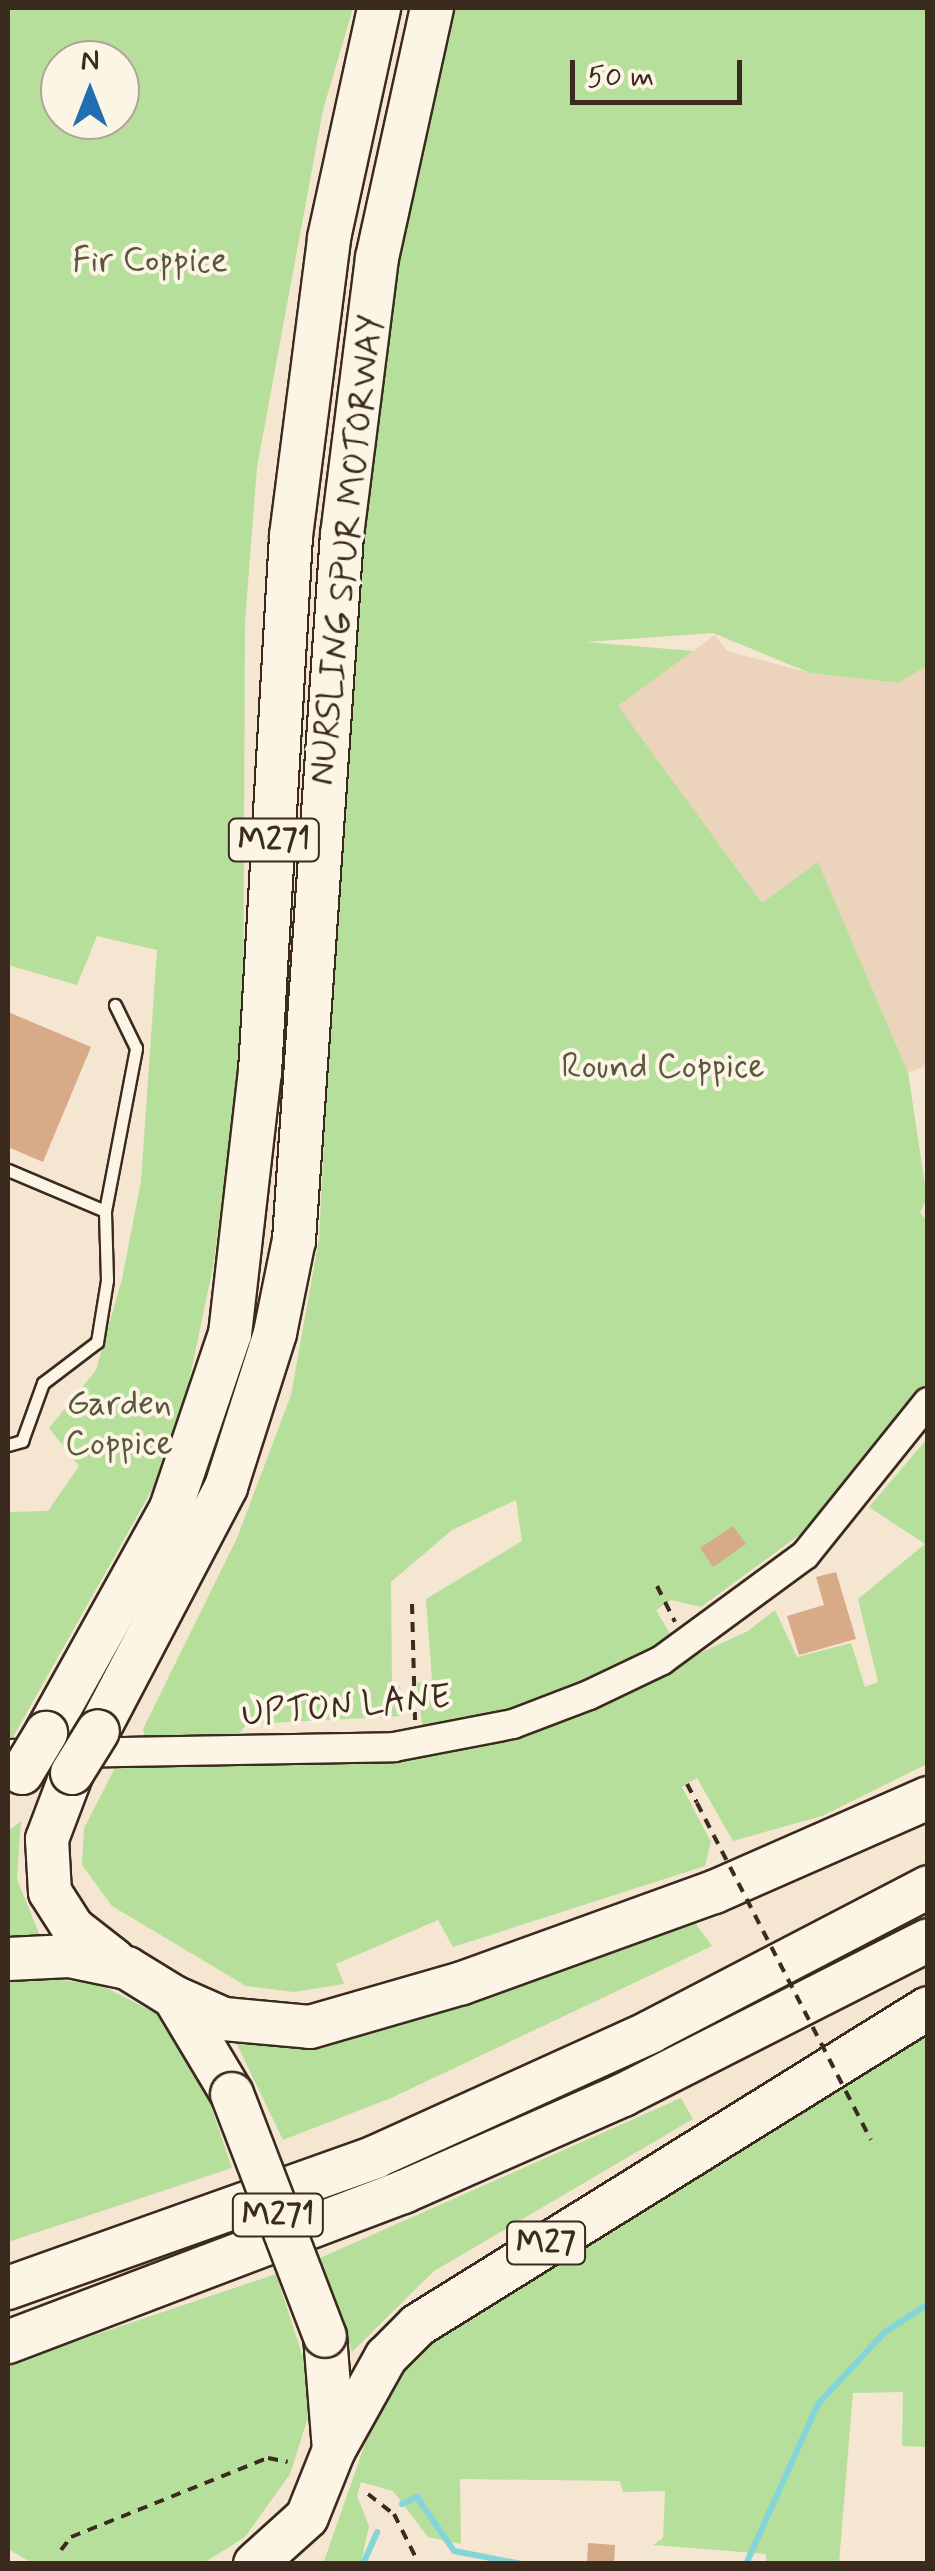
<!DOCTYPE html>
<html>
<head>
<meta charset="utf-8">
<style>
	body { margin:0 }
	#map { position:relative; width:935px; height:2571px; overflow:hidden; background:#f5e6d2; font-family:Mynerve,sans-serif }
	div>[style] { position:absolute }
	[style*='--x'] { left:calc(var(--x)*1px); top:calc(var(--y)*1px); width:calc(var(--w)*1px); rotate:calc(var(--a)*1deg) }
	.built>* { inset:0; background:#ecd4bc }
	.green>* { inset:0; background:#b6df9b }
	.stream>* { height:6px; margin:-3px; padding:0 3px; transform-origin:3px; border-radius:3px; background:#83d5da }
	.building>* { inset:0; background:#d7aa88 }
	.path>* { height:4px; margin-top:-2px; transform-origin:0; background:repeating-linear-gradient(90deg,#3b2a1e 0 10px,transparent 0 18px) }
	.roads { filter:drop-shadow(2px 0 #3b2a1e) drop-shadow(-2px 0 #3b2a1e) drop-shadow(0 2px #3b2a1e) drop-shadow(0 -2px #3b2a1e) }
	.service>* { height:11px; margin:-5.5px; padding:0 5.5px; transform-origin:5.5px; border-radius:5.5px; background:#fcf5e5 }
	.tertiary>* { height:28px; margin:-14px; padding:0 14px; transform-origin:14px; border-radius:14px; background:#fcf5e5 }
	.motorway>* { height:42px; margin:-21px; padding:0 21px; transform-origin:21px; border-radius:21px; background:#fcf5e5 }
	.path-bridge>* { height:4px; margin-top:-2px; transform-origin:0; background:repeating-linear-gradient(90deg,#3b2a1e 0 10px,transparent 0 18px) }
	.bridges { filter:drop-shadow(2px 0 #3b2a1e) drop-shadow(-2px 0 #3b2a1e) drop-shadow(0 2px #3b2a1e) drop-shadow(0 -2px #3b2a1e) }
	.motorway-bridge>* { height:42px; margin:-21px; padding:0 21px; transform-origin:21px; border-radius:21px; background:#fcf5e5 }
	span { translate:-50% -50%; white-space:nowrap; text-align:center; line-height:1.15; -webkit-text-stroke:8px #fcf5e5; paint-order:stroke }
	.shield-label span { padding:2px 8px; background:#fcf5e5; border:2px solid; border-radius:8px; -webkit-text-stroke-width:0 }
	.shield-label { font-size:32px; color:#3b2a1e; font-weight:700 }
	.park-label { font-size:35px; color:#5a573d }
	.street-label { font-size:35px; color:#3b2a1e }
	.frame { position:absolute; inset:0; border:10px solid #3b2a1e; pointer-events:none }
	.north { position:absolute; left:40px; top:40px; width:100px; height:100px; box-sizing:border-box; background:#fcf5e5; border:2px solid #afa495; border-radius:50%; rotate:0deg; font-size:28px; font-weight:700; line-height:40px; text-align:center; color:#3b2a1e }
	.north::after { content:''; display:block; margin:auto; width:35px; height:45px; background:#1f6fb2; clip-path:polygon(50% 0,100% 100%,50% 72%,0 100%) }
	.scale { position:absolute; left:570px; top:60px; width:172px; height:45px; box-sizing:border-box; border:5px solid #3b2a1e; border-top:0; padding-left:12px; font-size:30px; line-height:35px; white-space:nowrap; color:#3b2a1e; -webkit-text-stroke:8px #fcf5e5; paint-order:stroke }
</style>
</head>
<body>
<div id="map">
	<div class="built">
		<i style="clip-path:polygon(715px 635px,727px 651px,810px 673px,898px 683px,927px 666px,927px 1066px,908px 1072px,818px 863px,762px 903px,617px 706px)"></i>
	</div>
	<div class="green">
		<i style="clip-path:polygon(evenodd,8px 8px,353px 8px,323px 110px,257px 467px,245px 622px,243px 1051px,213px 1267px,186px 1396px,153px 1488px,8px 1746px,8px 1512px,48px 1511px,79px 1466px,49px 1428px,96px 1370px,122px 1279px,141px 1181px,157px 950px,97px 936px,77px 985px,8px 965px,8px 8px,60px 60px,120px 60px,120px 120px,60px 120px,60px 60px)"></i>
		<i style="clip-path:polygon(455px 8px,927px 8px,927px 666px,898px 683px,810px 673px,713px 633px,586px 642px,693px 651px,618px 706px,762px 903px,818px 862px,908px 1072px,927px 1198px,920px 1213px,928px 1221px,927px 1386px,806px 1530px,701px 1607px,671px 1600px,656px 1610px,674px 1640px,616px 1673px,518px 1710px,423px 1732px,417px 1683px,432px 1680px,426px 1599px,522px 1541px,516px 1500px,452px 1530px,391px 1582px,392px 1685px,400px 1686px,402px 1716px,247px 1724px,230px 1745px,146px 1747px,143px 1729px,237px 1538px,291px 1395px,319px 1239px,353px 548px,388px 301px)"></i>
		<i style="clip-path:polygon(927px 1439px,927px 1764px,822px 1816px,733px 1841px,697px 1778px,682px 1787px,711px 1842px,705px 1866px,453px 1947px,438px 1920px,336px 1964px,344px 1984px,294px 1992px,246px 1986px,112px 1906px,82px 1865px,84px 1828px,117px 1764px,394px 1760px,510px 1740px,748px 1631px,775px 1610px,797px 1657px,851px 1643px,865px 1687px,878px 1682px,858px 1599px,925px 1544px,869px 1507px)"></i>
		<i style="clip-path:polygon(21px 1821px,17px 1879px,40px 1936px,8px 1936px,8px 1831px)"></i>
		<i style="clip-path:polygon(690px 1916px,712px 1946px,391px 2098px,283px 2140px,232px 2034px)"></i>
		<i style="clip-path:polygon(20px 1976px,99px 1984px,165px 2018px,201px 2077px,232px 2168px,8px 2242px,8px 1980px)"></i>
		<i style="clip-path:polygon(927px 2026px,927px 2447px,902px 2446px,903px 2392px,853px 2393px,839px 2563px,766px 2563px,766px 2554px,653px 2545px,663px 2538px,665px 2491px,623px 2492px,620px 2481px,460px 2479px,461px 2544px,428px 2537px,393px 2491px,361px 2482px,357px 2496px,369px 2526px,361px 2563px,323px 2564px,382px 2395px,429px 2335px)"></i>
		<i style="clip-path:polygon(681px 2098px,693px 2119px,434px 2271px,352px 2352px,320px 2258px)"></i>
		<i style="clip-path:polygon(276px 2274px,310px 2379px,310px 2411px,290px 2474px,245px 2537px,202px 2564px,32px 2563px,8px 2549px,8px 2364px)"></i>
	</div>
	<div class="stream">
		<i style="--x:402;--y:2504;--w:17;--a:-25"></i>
		<i style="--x:417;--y:2497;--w:65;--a:55.6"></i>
		<i style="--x:454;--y:2551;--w:69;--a:10.8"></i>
		<i style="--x:363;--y:2564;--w:35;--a:-66"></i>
		<i style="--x:746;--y:2564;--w:175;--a:-65.8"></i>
		<i style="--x:818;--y:2404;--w:98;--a:-47.1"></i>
		<i style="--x:885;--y:2332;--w:51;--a:-33.1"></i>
	</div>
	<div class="building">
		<i style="clip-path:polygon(8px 1012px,91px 1047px,43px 1162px,8px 1147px)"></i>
		<i style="clip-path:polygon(733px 1526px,746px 1544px,713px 1567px,700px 1548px)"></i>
		<i style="clip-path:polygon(836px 1572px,856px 1639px,799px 1655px,787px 1616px,824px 1605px,816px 1577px)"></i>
		<i style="clip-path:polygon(588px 2543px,615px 2545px,614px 2564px,587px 2564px)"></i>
	</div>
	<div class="path">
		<i style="--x:657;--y:1586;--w:40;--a:63.4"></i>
		<i style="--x:412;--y:1604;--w:116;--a:88.5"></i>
		<i style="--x:687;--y:1784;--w:21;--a:62"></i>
		<i style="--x:368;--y:2494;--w:33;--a:38"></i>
		<i style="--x:394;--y:2514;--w:56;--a:63.4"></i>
		<i style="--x:61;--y:2550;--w:16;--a:-52"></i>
		<i style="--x:71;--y:2537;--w:212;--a:-21.9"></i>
		<i style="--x:268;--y:2458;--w:20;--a:11"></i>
	</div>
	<div class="roads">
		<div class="service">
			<i style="--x:8;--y:1170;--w:105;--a:22.9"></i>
			<i style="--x:8;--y:1445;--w:15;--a:-16"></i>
			<i style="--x:22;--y:1441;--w:62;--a:-70.1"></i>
			<i style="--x:43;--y:1383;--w:68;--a:-37.2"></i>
			<i style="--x:97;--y:1342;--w:63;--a:-80.8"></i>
			<i style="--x:107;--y:1280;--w:69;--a:-91.7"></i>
			<i style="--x:105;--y:1211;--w:166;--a:-79.2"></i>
			<i style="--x:136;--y:1048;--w:48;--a:-116"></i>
		</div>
		<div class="tertiary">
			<i style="--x:8;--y:1754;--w:386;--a:-1"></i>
			<i style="--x:394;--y:1747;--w:121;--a:-10.9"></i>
			<i style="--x:513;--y:1724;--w:81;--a:-20.9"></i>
			<i style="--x:589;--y:1695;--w:81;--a:-25.6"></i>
			<i style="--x:662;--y:1660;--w:177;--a:-36.3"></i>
			<i style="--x:805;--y:1555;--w:196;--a:-51.2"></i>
		</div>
		<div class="motorway">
			<i style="--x:98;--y:1731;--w:276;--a:-62.3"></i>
			<i style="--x:226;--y:1487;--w:162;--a:-72.3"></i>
			<i style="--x:275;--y:1333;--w:95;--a:-78.5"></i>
			<i style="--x:294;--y:1240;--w:707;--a:-86.11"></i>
			<i style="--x:342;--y:535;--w:279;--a:-82.8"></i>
			<i style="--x:377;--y:258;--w:256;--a:-77.6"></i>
			<i style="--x:46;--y:1733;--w:257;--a:-60.9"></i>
			<i style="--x:171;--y:1508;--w:184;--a:-71.3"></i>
			<i style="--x:230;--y:1334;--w:264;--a:-83.5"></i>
			<i style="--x:260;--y:1072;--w:537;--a:-86.69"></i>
			<i style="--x:291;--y:536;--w:300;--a:-82.7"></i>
			<i style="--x:329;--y:238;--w:235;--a:-77.7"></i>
			<i style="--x:72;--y:1773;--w:71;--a:110.7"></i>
			<i style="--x:47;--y:1839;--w:53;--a:86.8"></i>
			<i style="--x:50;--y:1892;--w:43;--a:57.4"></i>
			<i style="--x:73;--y:1928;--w:52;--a:38"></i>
			<i style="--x:8;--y:1959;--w:61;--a:-2.8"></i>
			<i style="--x:69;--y:1956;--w:59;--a:11.7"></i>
			<i style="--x:127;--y:1968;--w:55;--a:31.7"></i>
			<i style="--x:174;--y:1997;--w:113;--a:59.1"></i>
			<i style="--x:174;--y:1997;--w:55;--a:23.7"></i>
			<i style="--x:224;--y:2019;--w:86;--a:5.3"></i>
			<i style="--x:310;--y:2027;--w:158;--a:-16.1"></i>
			<i style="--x:462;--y:1983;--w:268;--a:-19.9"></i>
			<i style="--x:714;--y:1892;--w:234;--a:-23.7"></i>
			<i style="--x:8;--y:2288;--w:390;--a:-19.6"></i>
			<i style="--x:375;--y:2157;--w:302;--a:-24.4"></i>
			<i style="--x:650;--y:2032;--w:314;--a:-27.5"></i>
			<i style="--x:8;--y:2342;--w:423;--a:-20.8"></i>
			<i style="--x:403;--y:2192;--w:240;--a:-23.8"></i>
			<i style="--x:623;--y:2095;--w:342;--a:-26.9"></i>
			<i style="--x:334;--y:2450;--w:107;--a:-60.8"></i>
			<i style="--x:386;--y:2357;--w:45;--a:-45"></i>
			<i style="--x:418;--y:2325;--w:600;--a:-31.86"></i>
			<i style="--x:255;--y:2564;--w:70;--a:-42.1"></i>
			<i style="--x:307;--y:2517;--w:72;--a:-68.1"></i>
			<i style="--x:334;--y:2450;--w:114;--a:-94.5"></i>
		</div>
	</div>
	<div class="path-bridge">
		<i style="--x:697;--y:1803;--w:379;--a:62.7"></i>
	</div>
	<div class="bridges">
		<div class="motorway-bridge">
			<i style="--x:22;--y:1773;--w:47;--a:-59"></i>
			<i style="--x:72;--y:1773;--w:49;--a:-58.2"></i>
			<i style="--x:232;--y:2094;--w:259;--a:69"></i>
		</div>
	</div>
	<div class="shield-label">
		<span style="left:274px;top:840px">M271</span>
		<span style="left:278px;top:2215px">M271</span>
		<span style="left:546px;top:2243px">M27</span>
	</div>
	<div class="park-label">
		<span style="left:150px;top:261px">Fir Coppice</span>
		<span style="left:663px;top:1067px">Round Coppice</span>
		<span style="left:119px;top:1424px">Garden<br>Coppice</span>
	</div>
	<div class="street-label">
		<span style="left:347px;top:550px;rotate:-84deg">NURSLING SPUR MOTORWAY</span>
		<span style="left:346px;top:1706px;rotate:-5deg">UPTON LANE</span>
	</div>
	<div class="frame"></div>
	<div class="north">N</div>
	<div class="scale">50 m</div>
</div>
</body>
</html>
